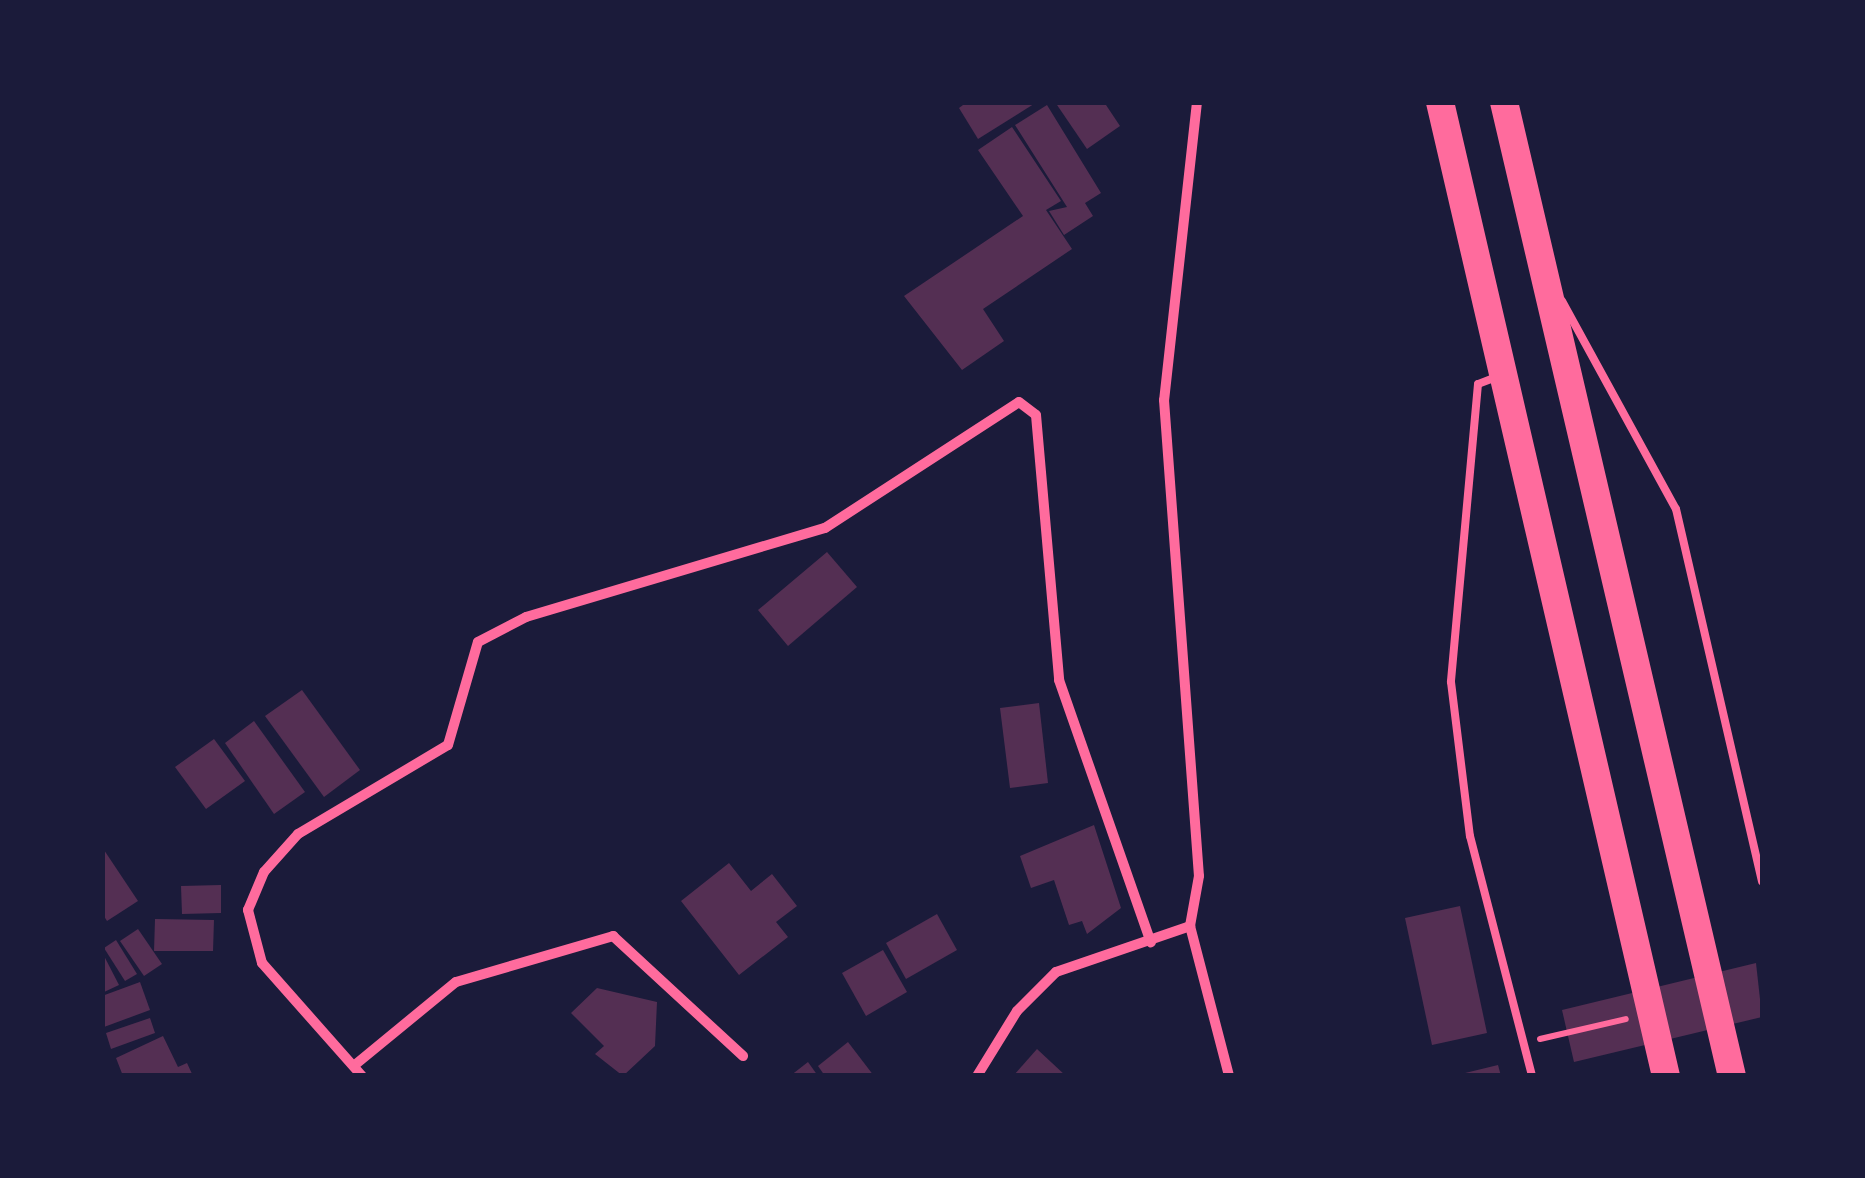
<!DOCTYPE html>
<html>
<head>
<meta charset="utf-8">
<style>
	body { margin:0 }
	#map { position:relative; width:1865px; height:1178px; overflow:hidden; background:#1b1b3a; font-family:"Playfair Display",serif }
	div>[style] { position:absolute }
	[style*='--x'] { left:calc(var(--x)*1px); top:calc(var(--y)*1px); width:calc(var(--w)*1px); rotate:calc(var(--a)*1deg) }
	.building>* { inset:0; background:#542f53 }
	.path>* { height:6px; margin:-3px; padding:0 3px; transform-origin:3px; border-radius:3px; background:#ff6b9d }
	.service>* { height:8px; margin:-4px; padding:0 4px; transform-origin:4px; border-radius:4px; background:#ff6b9d }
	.minor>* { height:10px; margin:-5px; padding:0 5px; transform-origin:5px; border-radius:5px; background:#ff6b9d }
	.motorway>* { height:28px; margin:-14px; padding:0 14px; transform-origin:14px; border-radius:14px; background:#ff6b9d }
	span { translate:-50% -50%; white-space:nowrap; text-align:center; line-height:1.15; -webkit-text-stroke:10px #1b1b3a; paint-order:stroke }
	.frame { position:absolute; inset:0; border:105px solid #1b1b3a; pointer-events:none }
</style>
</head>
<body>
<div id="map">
	<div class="building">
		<i style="clip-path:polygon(967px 102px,1037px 102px,978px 139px,959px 108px)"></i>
		<i style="clip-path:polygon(1055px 102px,1104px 102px,1120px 126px,1087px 149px)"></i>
		<i style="clip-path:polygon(1047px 105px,1101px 193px,1085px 203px,1093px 216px,1064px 235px,1049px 211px,1067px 207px,1015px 125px)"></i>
		<i style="clip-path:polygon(1012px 127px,1061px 201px,1046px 210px,1072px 249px,983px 309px,1004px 341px,962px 370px,904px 296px,1023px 216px,978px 150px)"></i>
		<i style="clip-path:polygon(827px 552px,857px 587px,788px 646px,758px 610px)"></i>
		<i style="clip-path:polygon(302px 690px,360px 770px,324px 797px,265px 716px)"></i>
		<i style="clip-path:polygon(1039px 703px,1048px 783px,1010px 788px,1000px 708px)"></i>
		<i style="clip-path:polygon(254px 721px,305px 792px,274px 814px,225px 743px)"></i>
		<i style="clip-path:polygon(214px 739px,245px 781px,206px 809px,175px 767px)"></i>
		<i style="clip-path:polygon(1094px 825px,1121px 908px,1087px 934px,1082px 921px,1069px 925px,1054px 880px,1031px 888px,1020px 856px)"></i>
		<i style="clip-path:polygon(102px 847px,138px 901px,107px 921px,102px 913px)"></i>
		<i style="clip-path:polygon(729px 863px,751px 891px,772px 874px,797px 906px,776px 922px,788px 937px,739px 975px,681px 901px)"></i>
		<i style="clip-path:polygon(221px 885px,221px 913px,182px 914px,181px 886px)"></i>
		<i style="clip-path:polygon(1460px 906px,1487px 1033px,1432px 1045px,1405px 918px)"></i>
		<i style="clip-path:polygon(937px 914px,957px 950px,906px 979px,886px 943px)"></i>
		<i style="clip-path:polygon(155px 919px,214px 920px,213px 951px,154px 951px)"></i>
		<i style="clip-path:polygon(138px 929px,162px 964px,144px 976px,120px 941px)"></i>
		<i style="clip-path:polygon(116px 940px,137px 974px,125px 981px,104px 948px)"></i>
		<i style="clip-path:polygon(883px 950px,907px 992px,866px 1016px,842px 973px)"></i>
		<i style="clip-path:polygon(102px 952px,119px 985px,102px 993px)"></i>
		<i style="clip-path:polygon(1756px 963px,1762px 1017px,1574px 1062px,1562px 1010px)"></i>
		<i style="clip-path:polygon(140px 982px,150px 1010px,104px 1027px,102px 996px)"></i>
		<i style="clip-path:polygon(597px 988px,657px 1002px,655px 1046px,623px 1076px,595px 1054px,604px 1046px,571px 1013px)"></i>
		<i style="clip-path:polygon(150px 1018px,155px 1033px,111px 1049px,106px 1033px)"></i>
		<i style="clip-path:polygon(163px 1036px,178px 1067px,187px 1063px,193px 1076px,123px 1076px,116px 1058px)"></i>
		<i style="clip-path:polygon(848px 1042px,874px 1076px,825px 1076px,818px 1066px)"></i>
		<i style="clip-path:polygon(1037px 1049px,1066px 1076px,1013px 1076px)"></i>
		<i style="clip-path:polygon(808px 1062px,818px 1076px,790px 1076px)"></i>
		<i style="clip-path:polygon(1498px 1065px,1501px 1076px,1461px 1076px,1461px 1074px)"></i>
	</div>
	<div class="path">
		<i style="--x:1540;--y:1039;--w:88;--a:-13.1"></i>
	</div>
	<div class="service">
		<i style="--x:1562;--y:301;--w:237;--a:61.3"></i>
		<i style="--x:1676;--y:509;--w:382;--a:77"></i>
		<i style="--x:1499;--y:376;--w:22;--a:159"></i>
		<i style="--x:1478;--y:384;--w:299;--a:95.2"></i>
		<i style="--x:1451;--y:682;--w:155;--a:83"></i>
		<i style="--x:1470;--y:836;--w:248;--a:75.5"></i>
	</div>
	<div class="minor">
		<i style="--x:1197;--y:102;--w:300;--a:96.3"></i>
		<i style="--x:1164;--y:400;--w:477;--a:85.8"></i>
		<i style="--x:1199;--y:876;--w:51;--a:100.2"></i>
		<i style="--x:1190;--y:926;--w:155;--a:75.4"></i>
		<i style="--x:356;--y:1064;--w:129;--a:-39.4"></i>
		<i style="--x:456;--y:982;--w:164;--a:-16.3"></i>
		<i style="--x:613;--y:936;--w:177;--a:42.7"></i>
		<i style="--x:362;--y:1076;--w:151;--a:-131.5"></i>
		<i style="--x:262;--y:963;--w:55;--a:-104.8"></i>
		<i style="--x:248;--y:910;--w:41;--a:-67.2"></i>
		<i style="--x:264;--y:872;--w:51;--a:-48.2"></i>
		<i style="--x:298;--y:834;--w:174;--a:-30.7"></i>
		<i style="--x:448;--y:745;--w:107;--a:-73.8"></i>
		<i style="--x:478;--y:642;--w:54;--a:-27.5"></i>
		<i style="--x:526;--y:617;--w:312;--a:-16.6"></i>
		<i style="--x:825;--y:528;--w:231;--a:-33"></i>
		<i style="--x:1019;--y:402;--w:21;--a:37"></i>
		<i style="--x:1036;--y:415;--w:266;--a:85"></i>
		<i style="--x:1059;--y:680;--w:278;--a:70.7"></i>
		<i style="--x:977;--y:1076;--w:76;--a:-58.4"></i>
		<i style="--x:1017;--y:1011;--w:55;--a:-45"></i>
		<i style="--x:1056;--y:972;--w:142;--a:-18.9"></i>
	</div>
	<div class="motorway">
		<i style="--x:1440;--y:102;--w:1000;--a:76.94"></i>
		<i style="--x:1504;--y:102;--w:1000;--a:76.83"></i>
	</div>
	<div class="frame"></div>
</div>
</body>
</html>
